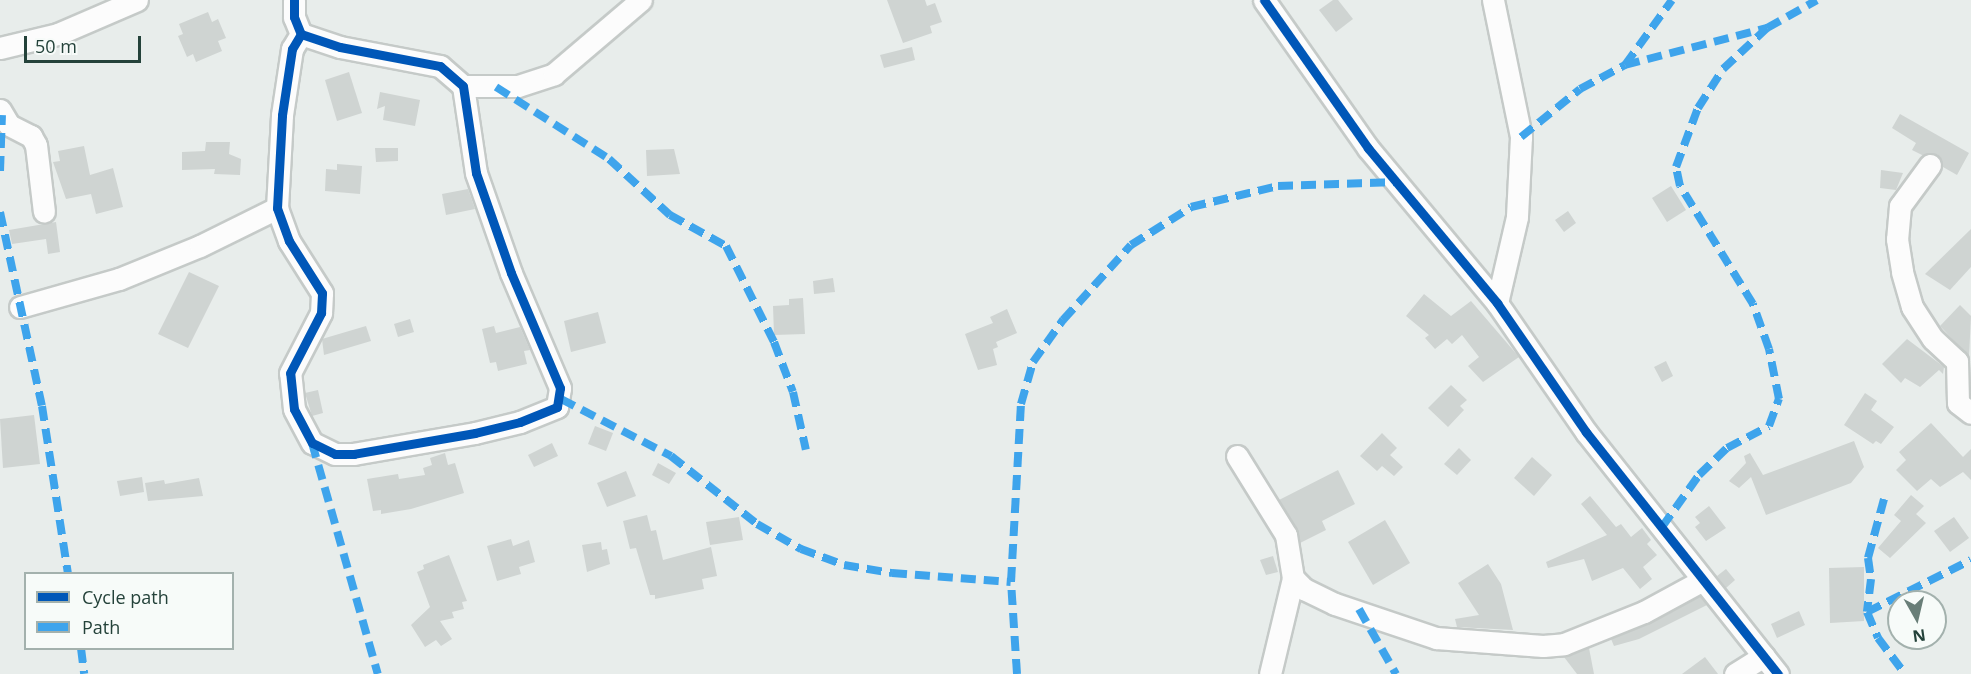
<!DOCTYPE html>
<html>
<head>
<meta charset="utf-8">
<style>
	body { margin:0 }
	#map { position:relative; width:1971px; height:674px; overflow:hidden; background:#e8edeb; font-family:"Open Sans",sans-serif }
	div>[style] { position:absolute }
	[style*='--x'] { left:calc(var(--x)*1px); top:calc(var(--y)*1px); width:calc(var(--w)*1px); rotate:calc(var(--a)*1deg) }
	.building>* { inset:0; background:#cfd4d2 }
	.roads { filter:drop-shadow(2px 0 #c5cac8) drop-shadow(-2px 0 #c5cac8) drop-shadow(0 2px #c5cac8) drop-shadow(0 -2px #c5cac8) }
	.minor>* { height:21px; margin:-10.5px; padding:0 10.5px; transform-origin:10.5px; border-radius:10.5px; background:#fcfcfc }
	.quiet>* { height:8px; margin-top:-4px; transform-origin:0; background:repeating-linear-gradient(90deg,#3ea4ec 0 15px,transparent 0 23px) }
	.cycleway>* { height:9px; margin:-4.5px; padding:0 4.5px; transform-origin:4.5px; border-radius:4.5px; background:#0057b8 }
	span { translate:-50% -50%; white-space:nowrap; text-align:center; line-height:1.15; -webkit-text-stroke:5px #f7fbf9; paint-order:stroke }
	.legend { position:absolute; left:24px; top:572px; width:210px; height:78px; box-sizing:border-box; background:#f7fbf9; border:2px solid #a3b1ad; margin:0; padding:8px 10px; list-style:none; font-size:18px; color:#24423a }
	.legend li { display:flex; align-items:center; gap:12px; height:30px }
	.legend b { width:30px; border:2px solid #a3b1ad }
	.north { position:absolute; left:1887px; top:590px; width:60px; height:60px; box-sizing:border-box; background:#f7fbf9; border:2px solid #a3b1ad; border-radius:50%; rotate:172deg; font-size:16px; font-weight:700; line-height:24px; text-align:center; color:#24423a }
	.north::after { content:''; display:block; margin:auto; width:21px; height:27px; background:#697e78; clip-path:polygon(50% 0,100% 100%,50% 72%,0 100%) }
	.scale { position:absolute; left:24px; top:36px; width:117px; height:27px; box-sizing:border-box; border:3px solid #24423a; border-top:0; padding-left:8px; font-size:18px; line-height:21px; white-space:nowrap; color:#24423a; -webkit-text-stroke:4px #f7fbf9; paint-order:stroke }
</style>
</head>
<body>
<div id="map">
	<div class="building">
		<i style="clip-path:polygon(887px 0,925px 0,927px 6px,935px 3px,942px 22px,930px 26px,932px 33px,903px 43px)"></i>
		<i style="clip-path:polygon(1333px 0,1338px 0,1353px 19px,1336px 32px,1319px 10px)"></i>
		<i style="clip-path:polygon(208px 12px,212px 22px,218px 19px,226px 38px,218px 41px,222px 51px,196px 62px,193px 54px,187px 57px,178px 36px,183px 34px,179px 24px)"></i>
		<i style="clip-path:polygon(912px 47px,915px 60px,884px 68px,880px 55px)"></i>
		<i style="clip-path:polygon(349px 72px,362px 113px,337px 121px,325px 80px)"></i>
		<i style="clip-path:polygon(380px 92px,420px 100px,415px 126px,383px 120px,385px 106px,377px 109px)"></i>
		<i style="clip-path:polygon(1900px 114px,1969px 153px,1957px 175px,1943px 167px,1937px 154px,1922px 155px,1912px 150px,1916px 143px,1892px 128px)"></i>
		<i style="clip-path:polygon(206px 142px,230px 142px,229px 154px,241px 159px,240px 175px,214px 174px,215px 169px,182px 170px,182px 152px,205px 151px)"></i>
		<i style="clip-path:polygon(84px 146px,90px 175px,113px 168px,123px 207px,96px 214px,91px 194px,66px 199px,53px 162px,60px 161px,58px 151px)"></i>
		<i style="clip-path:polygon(375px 148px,398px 148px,398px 161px,376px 162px)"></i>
		<i style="clip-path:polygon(674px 149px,680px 174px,647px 176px,646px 150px)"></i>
		<i style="clip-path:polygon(337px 164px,362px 166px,360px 194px,325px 191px,326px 169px,337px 170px)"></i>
		<i style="clip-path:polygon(1881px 170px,1903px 173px,1896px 190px,1880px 188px)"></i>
		<i style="clip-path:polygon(1671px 186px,1686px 210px,1667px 222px,1652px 198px)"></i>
		<i style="clip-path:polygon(468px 189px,475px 209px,446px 215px,442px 194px)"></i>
		<i style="clip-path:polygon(1568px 211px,1576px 223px,1564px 232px,1555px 220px)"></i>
		<i style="clip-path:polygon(56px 222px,60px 252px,48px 254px,46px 239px,12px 244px,9px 230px)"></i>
		<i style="clip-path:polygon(1971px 229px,1971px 267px,1950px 290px,1925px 274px)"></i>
		<i style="clip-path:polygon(189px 272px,219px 286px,188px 348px,158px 334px)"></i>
		<i style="clip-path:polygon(833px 278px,835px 292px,814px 294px,813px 281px)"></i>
		<i style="clip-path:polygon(1424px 294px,1451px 316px,1471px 301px,1519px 357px,1483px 382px,1468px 366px,1479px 357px,1462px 335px,1452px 344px,1447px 339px,1435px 349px,1425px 338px,1429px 335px,1406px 316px)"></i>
		<i style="clip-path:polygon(803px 298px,805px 334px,774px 335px,773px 306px,789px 305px,789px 299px)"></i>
		<i style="clip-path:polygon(1960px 305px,1971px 316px,1969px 357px,1940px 326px)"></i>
		<i style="clip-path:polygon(1007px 309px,1017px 333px,996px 342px,998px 347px,993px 349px,997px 365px,978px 370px,965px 334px,993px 323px,990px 317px)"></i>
		<i style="clip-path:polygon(598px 312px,606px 343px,571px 352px,564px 321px)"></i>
		<i style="clip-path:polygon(410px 319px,414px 332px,398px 337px,394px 324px)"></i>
		<i style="clip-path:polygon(366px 326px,371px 341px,324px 355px,322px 339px)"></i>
		<i style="clip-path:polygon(494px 326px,496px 333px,520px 327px,530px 350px,524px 351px,527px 364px,498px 371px,496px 362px,490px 363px,482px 329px)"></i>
		<i style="clip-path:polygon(1907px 339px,1944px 367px,1943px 374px,1939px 370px,1920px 387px,1905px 378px,1901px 383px,1882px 364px)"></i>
		<i style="clip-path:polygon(1666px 361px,1673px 376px,1662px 382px,1654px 367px)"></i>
		<i style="clip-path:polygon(1451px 385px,1467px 400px,1460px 406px,1464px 410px,1448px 427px,1428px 408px)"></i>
		<i style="clip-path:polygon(318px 390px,323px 413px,312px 416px,305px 393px)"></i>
		<i style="clip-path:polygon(1865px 393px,1877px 401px,1871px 410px,1894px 427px,1881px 444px,1876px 441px,1873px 444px,1844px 425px)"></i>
		<i style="clip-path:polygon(34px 415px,40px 464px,3px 468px,0 419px)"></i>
		<i style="clip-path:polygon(1931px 423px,1963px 457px,1971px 449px,1971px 480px,1963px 472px,1940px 487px,1931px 479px,1917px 491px,1896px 470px,1906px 460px,1899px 452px)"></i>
		<i style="clip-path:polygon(595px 426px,613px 433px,606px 451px,588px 444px)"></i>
		<i style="clip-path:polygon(1382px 433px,1397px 448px,1390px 455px,1403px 467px,1394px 476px,1382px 466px,1377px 471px,1360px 456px)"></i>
		<i style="clip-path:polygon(1854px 441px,1864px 467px,1851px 483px,1766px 515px,1751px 477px,1739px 488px,1729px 481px,1746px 463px,1744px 456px,1750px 453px,1763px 475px)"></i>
		<i style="clip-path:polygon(552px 443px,558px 456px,534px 467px,528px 455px)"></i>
		<i style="clip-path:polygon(1459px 448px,1471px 460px,1457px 475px,1444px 464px)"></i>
		<i style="clip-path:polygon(445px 453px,448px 465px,455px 463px,464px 493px,411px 509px,381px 514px,381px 510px,373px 511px,367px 479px,398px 474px,399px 479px,425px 475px,423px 468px,432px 465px,430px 458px)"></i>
		<i style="clip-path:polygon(1532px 457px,1552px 475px,1534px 496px,1514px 478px)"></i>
		<i style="clip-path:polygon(658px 463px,676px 473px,669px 484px,652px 475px)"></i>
		<i style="clip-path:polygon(1338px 470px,1355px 504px,1322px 521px,1326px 530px,1300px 543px,1297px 529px,1279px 500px)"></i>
		<i style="clip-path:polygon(626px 471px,636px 496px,607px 507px,597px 483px)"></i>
		<i style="clip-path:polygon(142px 477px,144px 492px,120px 496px,117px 481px)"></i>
		<i style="clip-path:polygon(199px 478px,203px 496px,148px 501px,145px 483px,164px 480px,165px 484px)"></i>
		<i style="clip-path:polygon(1911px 495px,1924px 506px,1916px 514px,1926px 523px,1890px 558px,1878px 548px,1901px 521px,1894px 515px)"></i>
		<i style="clip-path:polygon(1590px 496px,1616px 527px,1621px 524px,1631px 537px,1642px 528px,1651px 540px,1647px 544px,1657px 555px,1643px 567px,1652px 579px,1640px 589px,1623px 568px,1592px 581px,1584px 559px,1548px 568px,1546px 562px,1607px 535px,1581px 504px)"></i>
		<i style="clip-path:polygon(1709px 506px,1726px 528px,1706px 541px,1695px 527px,1700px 523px,1695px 517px)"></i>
		<i style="clip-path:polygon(647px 515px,651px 531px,656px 530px,663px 560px,711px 547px,717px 576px,702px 579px,704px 589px,655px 599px,655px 595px,650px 595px,636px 548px,630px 549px,623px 521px)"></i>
		<i style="clip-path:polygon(739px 517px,743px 540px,710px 545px,706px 522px)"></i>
		<i style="clip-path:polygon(1954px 517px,1969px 538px,1950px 552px,1934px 531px)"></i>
		<i style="clip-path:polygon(1385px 520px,1410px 563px,1373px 585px,1348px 542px)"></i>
		<i style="clip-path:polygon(511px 539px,513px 546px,529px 540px,535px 562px,519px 567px,521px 574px,497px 581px,487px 546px)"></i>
		<i style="clip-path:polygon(601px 542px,602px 550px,607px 549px,610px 564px,587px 572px,582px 545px)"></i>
		<i style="clip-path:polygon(449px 555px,467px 601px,462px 602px,464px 609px,452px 612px,454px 618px,440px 621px,452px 639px,441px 646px,436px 640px,425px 647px,411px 625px,430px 607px,417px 572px,424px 569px,423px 565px)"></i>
		<i style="clip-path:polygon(1273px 556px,1278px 572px,1266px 575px,1260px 560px)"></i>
		<i style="clip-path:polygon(1488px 564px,1501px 584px,1513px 630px,1457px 627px,1455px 619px,1479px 615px,1458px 583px)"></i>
		<i style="clip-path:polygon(1864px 567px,1864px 621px,1830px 623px,1829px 568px)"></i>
		<i style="clip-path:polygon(1726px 569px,1735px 580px,1726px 588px,1717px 576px)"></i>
		<i style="clip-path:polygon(1700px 596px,1707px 605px,1639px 639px,1614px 646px,1611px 639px)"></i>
		<i style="clip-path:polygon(1799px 611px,1805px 625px,1777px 638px,1771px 624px)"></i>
		<i style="clip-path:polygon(1589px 648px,1594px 674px,1577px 674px,1564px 657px)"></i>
		<i style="clip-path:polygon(1705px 657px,1718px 674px,1682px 674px)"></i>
	</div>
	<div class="roads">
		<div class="minor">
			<i style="--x:294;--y:0;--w:17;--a:90"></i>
			<i style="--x:294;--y:17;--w:18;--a:68"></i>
			<i style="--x:301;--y:34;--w:41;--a:18.4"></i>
			<i style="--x:340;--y:47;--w:102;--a:10.8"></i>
			<i style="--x:440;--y:66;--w:30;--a:41"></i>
			<i style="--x:463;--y:86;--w:88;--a:81.5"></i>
			<i style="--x:476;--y:173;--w:106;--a:70.7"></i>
			<i style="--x:511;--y:273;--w:125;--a:66.9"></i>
			<i style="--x:560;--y:388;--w:19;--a:99"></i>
			<i style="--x:557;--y:407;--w:40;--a:158"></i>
			<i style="--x:520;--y:422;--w:46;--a:166.3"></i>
			<i style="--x:475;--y:433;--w:123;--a:170.2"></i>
			<i style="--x:354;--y:454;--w:19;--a:180"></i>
			<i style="--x:335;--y:454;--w:25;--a:-154"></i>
			<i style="--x:312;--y:443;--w:38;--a:-118"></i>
			<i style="--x:294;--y:409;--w:36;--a:-96"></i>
			<i style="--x:290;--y:373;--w:68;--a:-62.7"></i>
			<i style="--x:321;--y:313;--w:20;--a:-87"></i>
			<i style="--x:322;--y:293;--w:62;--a:-122.4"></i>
			<i style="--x:289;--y:241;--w:35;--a:-110"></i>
			<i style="--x:277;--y:208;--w:93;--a:-86.9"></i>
			<i style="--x:282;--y:115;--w:67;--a:-81.4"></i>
			<i style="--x:292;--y:49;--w:17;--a:-59"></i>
			<i style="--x:1264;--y:0;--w:181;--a:54.9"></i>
			<i style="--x:1368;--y:148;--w:202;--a:50.2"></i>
			<i style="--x:1497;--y:303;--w:157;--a:55.4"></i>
			<i style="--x:1586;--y:432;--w:309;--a:51.6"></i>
			<i style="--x:1493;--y:0;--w:140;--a:78.4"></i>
			<i style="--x:1521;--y:137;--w:80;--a:92.9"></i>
			<i style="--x:1517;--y:217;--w:88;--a:103.1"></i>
			<i style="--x:0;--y:48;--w:60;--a:-13.6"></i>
			<i style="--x:58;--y:34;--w:86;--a:-23.3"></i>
			<i style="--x:463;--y:86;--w:55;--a:0"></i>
			<i style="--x:518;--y:86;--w:38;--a:-18"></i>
			<i style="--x:554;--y:74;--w:114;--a:-40.4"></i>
			<i style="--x:0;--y:110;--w:17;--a:59"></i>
			<i style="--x:9;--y:125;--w:25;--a:27"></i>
			<i style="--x:31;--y:136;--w:10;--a:61"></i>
			<i style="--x:36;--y:145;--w:67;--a:83.2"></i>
			<i style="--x:1930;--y:165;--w:51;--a:126.2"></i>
			<i style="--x:1900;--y:206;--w:33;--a:95"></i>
			<i style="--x:1897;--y:239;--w:33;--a:81"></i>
			<i style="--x:1902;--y:272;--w:36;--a:74"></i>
			<i style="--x:1912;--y:307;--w:38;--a:57"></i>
			<i style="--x:1933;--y:339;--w:33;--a:43"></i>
			<i style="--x:1957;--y:361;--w:42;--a:88.6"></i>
			<i style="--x:1958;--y:403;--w:16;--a:38"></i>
			<i style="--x:20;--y:307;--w:103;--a:-15.8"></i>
			<i style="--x:119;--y:279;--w:87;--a:-22.2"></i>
			<i style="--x:200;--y:246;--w:86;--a:-26.3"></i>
			<i style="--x:1237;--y:456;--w:93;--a:58.2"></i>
			<i style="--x:1286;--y:535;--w:44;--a:80.8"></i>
			<i style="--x:1293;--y:578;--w:16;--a:45"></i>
			<i style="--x:1304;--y:589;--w:34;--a:26"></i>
			<i style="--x:1335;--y:604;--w:107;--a:18.6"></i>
			<i style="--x:1436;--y:638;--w:107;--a:4.3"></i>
			<i style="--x:1543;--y:646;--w:21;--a:-5"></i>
			<i style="--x:1564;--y:644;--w:86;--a:-21.8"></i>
			<i style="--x:1644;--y:612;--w:67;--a:-28.5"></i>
			<i style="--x:1270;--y:674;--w:99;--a:-76.5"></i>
			<i style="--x:1735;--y:674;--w:34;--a:-32"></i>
		</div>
	</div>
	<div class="quiet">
		<i style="--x:1625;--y:65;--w:80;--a:-54.1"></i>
		<i style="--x:496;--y:87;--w:134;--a:32.5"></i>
		<i style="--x:609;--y:159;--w:83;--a:42.6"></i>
		<i style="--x:670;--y:215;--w:64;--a:29"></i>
		<i style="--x:726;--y:246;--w:107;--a:63.4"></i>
		<i style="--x:774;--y:342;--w:53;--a:69.2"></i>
		<i style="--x:793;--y:392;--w:59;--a:77.4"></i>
		<i style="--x:1521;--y:137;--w:76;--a:-39.1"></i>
		<i style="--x:1580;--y:89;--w:51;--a:-28.1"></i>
		<i style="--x:1625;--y:65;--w:147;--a:-14.6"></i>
		<i style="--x:0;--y:171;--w:56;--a:-88"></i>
		<i style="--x:0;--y:212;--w:198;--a:77.8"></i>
		<i style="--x:42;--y:406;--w:170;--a:81.2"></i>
		<i style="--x:561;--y:399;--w:124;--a:27.4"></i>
		<i style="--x:671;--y:456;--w:110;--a:38.3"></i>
		<i style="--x:757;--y:524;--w:51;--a:29.6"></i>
		<i style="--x:801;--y:549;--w:46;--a:20.4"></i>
		<i style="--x:844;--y:565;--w:49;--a:9.5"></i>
		<i style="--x:892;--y:573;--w:119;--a:4.3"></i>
		<i style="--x:312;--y:443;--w:240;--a:74.1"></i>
		<i style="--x:1884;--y:499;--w:61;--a:105.2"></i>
		<i style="--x:1868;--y:558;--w:21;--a:82"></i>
		<i style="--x:1871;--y:579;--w:33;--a:97"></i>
		<i style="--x:1867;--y:612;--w:28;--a:67"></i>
		<i style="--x:1878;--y:638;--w:45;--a:53.1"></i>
		<i style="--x:1662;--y:527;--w:64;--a:-54.6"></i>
		<i style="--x:1699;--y:475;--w:39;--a:-44"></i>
		<i style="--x:1727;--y:448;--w:47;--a:-27.6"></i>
		<i style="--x:1769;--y:426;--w:29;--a:-70"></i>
		<i style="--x:1779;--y:399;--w:51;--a:-101.3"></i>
		<i style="--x:1769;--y:349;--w:48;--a:-109.6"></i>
		<i style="--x:1753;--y:304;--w:139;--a:-121.7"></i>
		<i style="--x:1680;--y:186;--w:19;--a:-102"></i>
		<i style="--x:1676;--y:167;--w:63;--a:-69.6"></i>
		<i style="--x:1698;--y:108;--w:46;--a:-57.3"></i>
		<i style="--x:1723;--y:69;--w:60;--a:-43"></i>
		<i style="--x:1767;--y:28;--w:57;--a:-29.2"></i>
		<i style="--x:1359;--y:609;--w:75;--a:60.4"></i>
		<i style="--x:1867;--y:612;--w:116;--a:-26.6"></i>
		<i style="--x:81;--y:648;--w:26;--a:83"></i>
		<i style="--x:1017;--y:674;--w:92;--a:-93.7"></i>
		<i style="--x:1011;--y:582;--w:178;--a:-86.8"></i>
		<i style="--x:1021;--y:404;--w:44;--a:-74.1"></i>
		<i style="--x:1033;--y:362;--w:52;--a:-54.5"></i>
		<i style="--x:1063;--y:320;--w:101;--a:-47.8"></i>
		<i style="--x:1131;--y:245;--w:71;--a:-32.3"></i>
		<i style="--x:1191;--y:207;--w:89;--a:-13.6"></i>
		<i style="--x:1278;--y:186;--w:119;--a:-1.9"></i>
	</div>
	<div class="cycleway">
		<i style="--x:294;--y:0;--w:17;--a:90"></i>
		<i style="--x:294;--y:17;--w:18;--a:68"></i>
		<i style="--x:301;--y:34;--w:41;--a:18.4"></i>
		<i style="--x:340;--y:47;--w:102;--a:10.8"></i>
		<i style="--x:440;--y:66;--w:30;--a:41"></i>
		<i style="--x:463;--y:86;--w:88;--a:81.5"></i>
		<i style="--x:476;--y:173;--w:106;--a:70.7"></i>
		<i style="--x:511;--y:273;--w:125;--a:66.9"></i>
		<i style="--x:560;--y:388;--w:19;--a:99"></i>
		<i style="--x:557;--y:407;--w:40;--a:158"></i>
		<i style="--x:520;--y:422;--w:46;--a:166.3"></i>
		<i style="--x:475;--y:433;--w:123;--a:170.2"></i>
		<i style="--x:354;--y:454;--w:19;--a:180"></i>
		<i style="--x:335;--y:454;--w:25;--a:-154"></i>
		<i style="--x:312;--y:443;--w:38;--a:-118"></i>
		<i style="--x:294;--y:409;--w:36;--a:-96"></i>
		<i style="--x:290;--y:373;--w:68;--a:-62.7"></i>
		<i style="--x:321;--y:313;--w:20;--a:-87"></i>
		<i style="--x:322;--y:293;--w:62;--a:-122.4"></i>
		<i style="--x:289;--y:241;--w:35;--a:-110"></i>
		<i style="--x:277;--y:208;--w:93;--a:-86.9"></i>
		<i style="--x:282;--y:115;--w:67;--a:-81.4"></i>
		<i style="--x:292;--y:49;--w:17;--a:-59"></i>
		<i style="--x:1264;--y:0;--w:181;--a:54.9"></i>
		<i style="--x:1368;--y:148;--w:202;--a:50.2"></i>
		<i style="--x:1497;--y:303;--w:157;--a:55.4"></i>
		<i style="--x:1586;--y:432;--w:309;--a:51.6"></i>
	</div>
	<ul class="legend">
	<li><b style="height:8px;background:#0057b8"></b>Cycle path</li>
	<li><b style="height:8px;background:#3ea4ec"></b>Path</li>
	</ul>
	<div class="north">N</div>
	<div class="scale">50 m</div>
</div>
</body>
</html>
